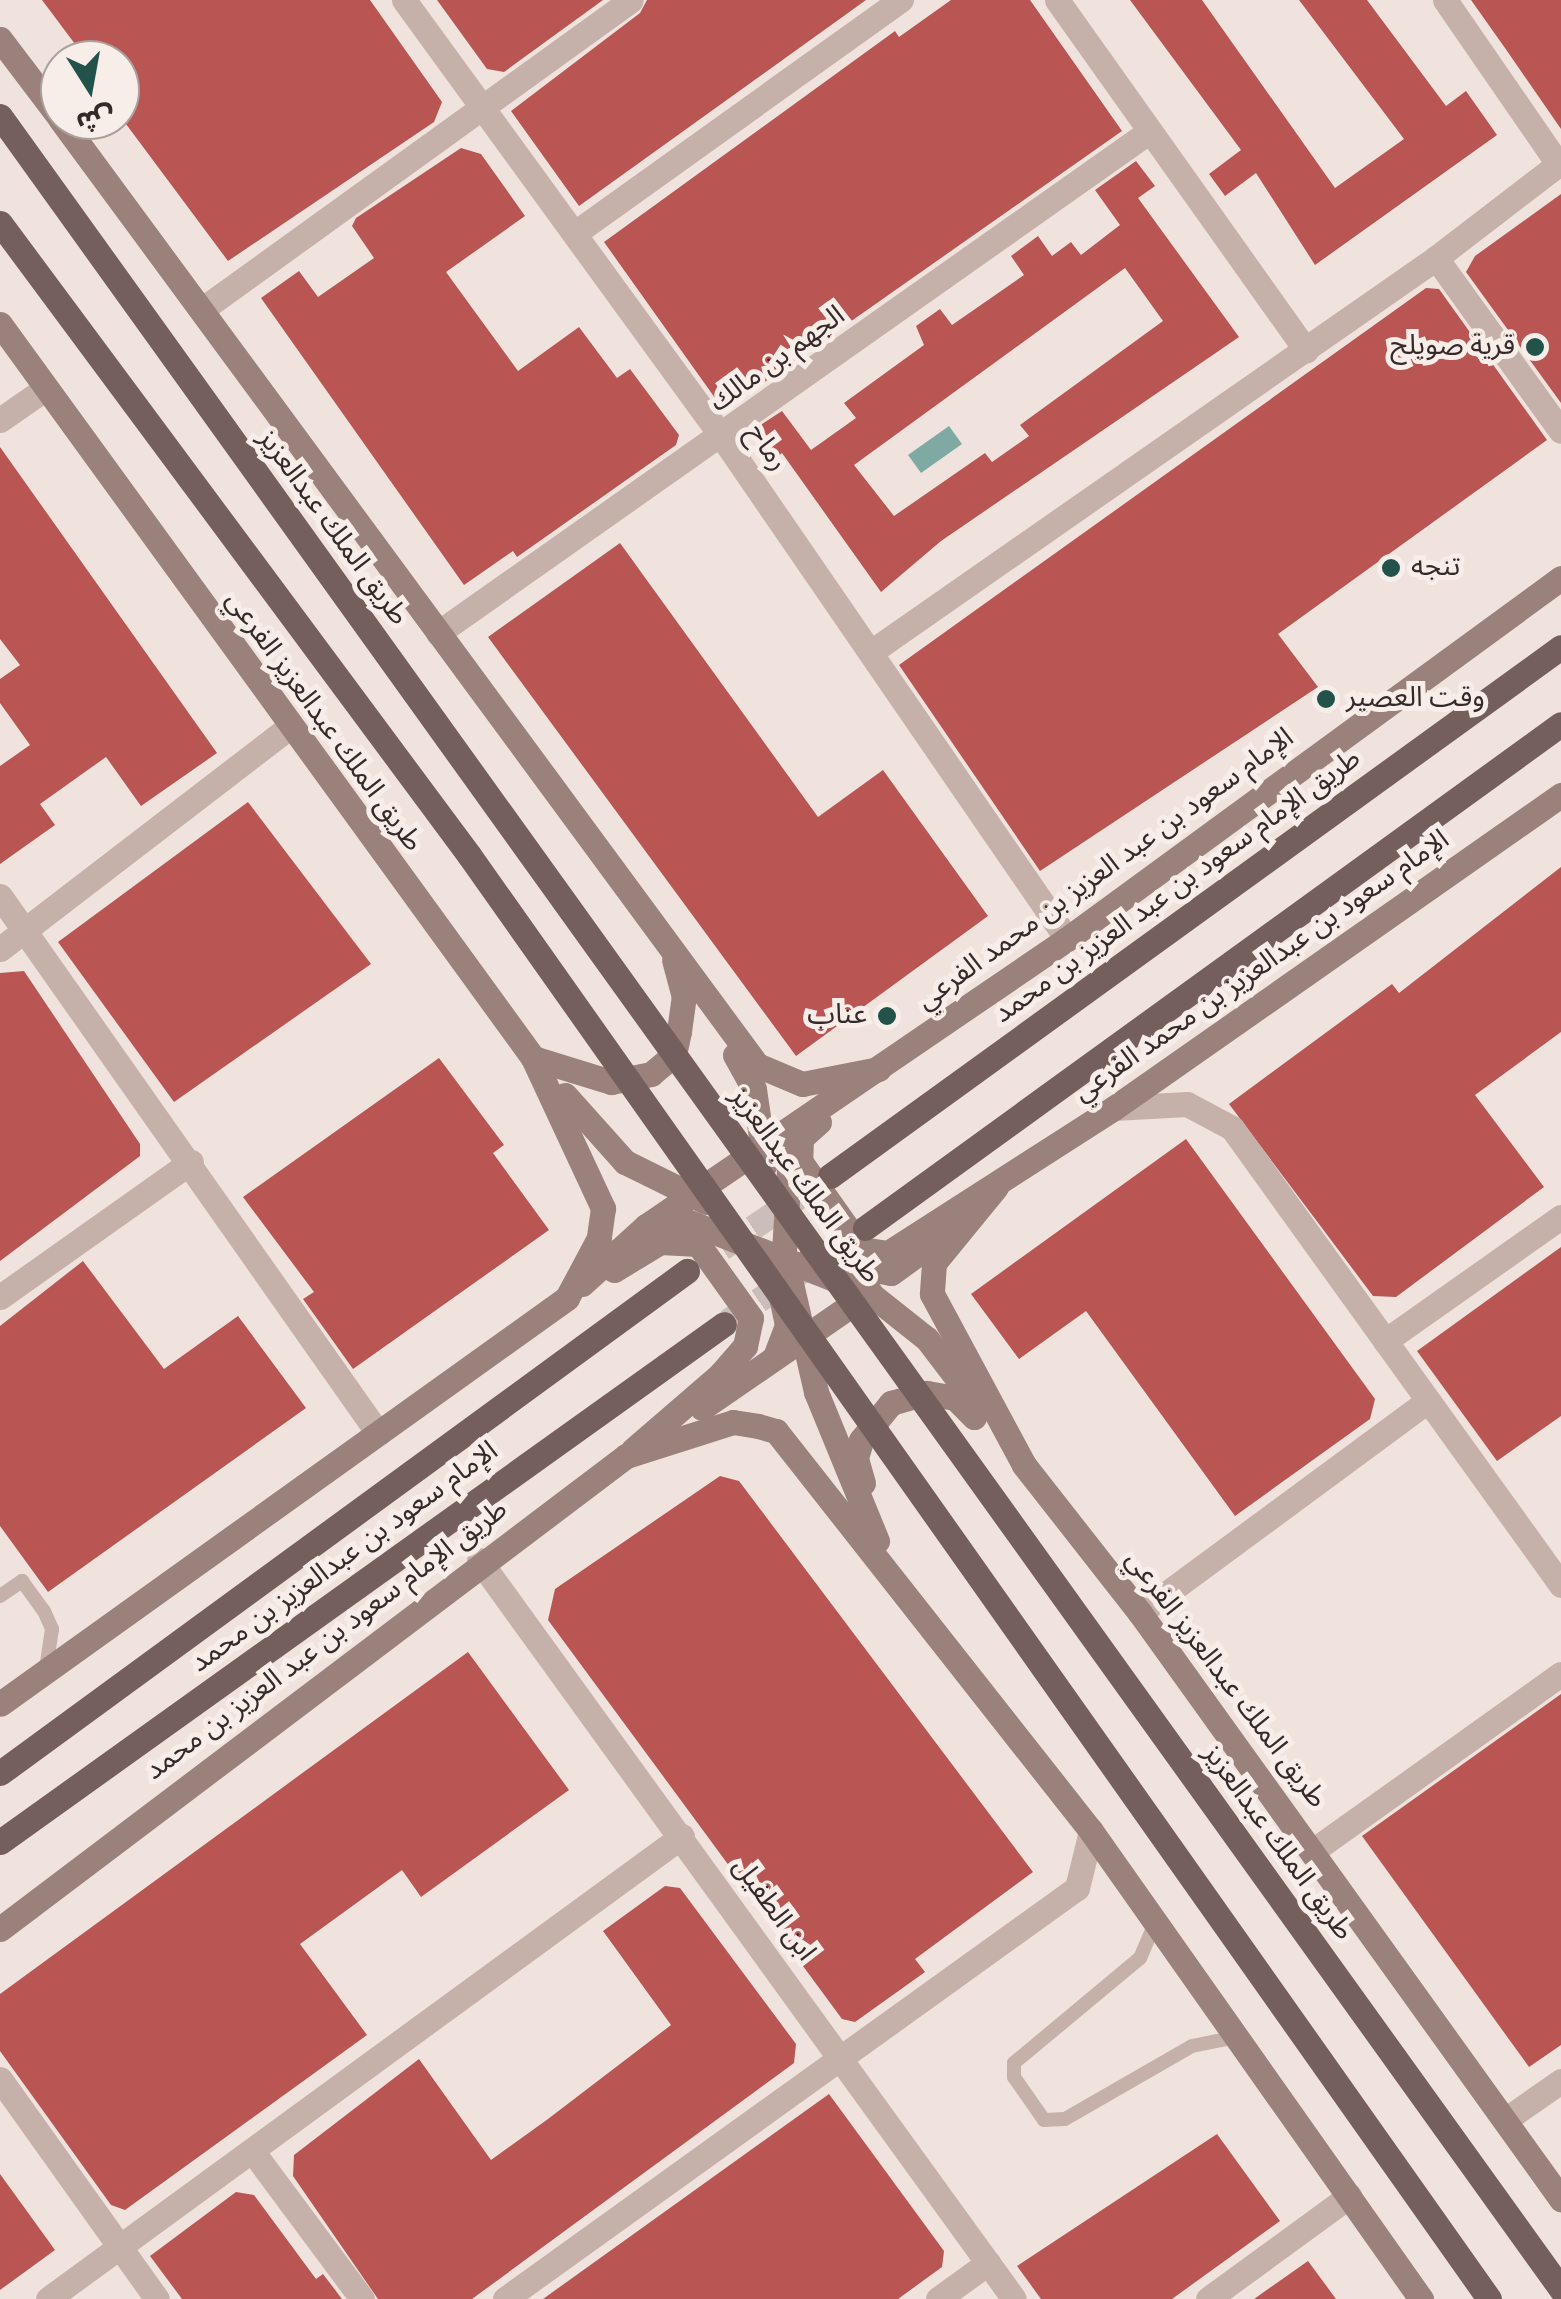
<!DOCTYPE html>
<html>
<head>
<meta charset="utf-8">
<style>
	body { margin:0 }
	#map { position:relative; width:1561px; height:2299px; overflow:hidden; background:#f0e3dd; font-family:Overpass,"Noto Sans Arabic",sans-serif }
	div>[style] { position:absolute }
	[style*='--x'] { left:calc(var(--x)*1px); top:calc(var(--y)*1px); width:calc(var(--w)*1px); rotate:calc(var(--a)*1deg) }
	.water>* { inset:0; background:#7faaa3 }
	.building>* { inset:0; background:#b95552 }
	.primary-tunnel>* { height:25px; margin-top:-12.5px; transform-origin:0; background:repeating-linear-gradient(90deg,#cbbeb9 0 25px,transparent 0 37px) }
	.lane>* { height:14px; margin:-7px; padding:0 7px; transform-origin:7px; border-radius:7px; background:#c6b1aa }
	.street>* { height:25px; margin:-12.5px; padding:0 12.5px; transform-origin:12.5px; border-radius:12.5px; background:#c6b1aa }
	.secondary>* { height:25px; margin:-12.5px; padding:0 12.5px; transform-origin:12.5px; border-radius:12.5px; background:#9a817c }
	.primary>* { height:25px; margin:-12.5px; padding:0 12.5px; transform-origin:12.5px; border-radius:12.5px; background:#755f5c }
	.primary-bridge>* { height:25px; margin:-12.5px; padding:0 12.5px; transform-origin:12.5px; border-radius:12.5px; background:#755f5c }
	.dots>* { width:28px; height:28px; translate:-50% -50%; box-sizing:border-box; border:5px solid #f8eee9; border-radius:50% }
	span { translate:-50% -50%; white-space:nowrap; text-align:center; line-height:1.15; -webkit-text-stroke:10px #f8eee9; paint-order:stroke }
	.poi-label { font-size:28px; color:#352a29 }
	.right { translate:-100% -50%; text-align:right }
	.left { translate:0 -50%; text-align:left }
	.street-label { font-size:28px; color:#352a29 }
	.north { position:absolute; left:40px; top:40px; width:100px; height:100px; box-sizing:border-box; background:#f8eee9; border:2px solid #aaa09c; border-radius:50%; rotate:169deg; font-size:28px; font-weight:700; line-height:40px; text-align:center; color:#352a29 }
	.north::after { content:''; display:block; margin:auto; width:35px; height:45px; background:#23524b; clip-path:polygon(50% 0,100% 100%,50% 72%,0 100%) }
</style>
</head>
<body>
<div id="map">
	<div class="water">
		<i style="clip-path:polygon(949px 426px,962px 444px,921px 473px,908px 455px)"></i>
	</div>
	<div class="building">
		<i style="clip-path:polygon(42px 0,370px 0,442px 102px,434px 122px,228px 261px,120px 116px,120px 60px,87px 60px)"></i>
		<i style="clip-path:polygon(437px 0,603px 0,504px 72px,487px 69px)"></i>
		<i style="clip-path:polygon(647px 0,866px 0,579px 206px,511px 111px,640px 13px)"></i>
		<i style="clip-path:polygon(951px 0,1030px 0,1122px 131px,733px 404px,720px 405px,604px 242px,895px 31px,899px 37px)"></i>
		<i style="clip-path:polygon(1130px 0,1202px 0,1335px 188px,1404px 139px,1299px 0,1367px 0,1446px 106px,1466px 91px,1497px 135px,1315px 265px,1256px 173px,1225px 196px,1209px 174px,1241px 150px)"></i>
		<i style="clip-path:polygon(1471px 0,1561px 0,1561px 129px,1505px 48px)"></i>
		<i style="clip-path:polygon(461px 148px,481px 154px,525px 216px,446px 272px,518px 371px,579px 327px,617px 378px,630px 369px,679px 435px,676px 445px,517px 557px,513px 551px,464px 585px,261px 298px,299px 271px,318px 297px,374px 258px,352px 226px,356px 218px)"></i>
		<i style="clip-path:polygon(evenodd,1136px 161px,1155px 186px,1138px 198px,1239px 337px,941px 541px,881px 592px,782px 453px,769px 463px,759px 449px,762px 424px,782px 411px,811px 450px,856px 418px,844px 403px,924px 345px,916px 326px,940px 309px,952px 325px,1024px 275px,1011px 256px,1038px 236px,1052px 256px,1071px 242px,1081px 255px,1120px 225px,1095px 190px,1136px 161px,1125px 268px,1163px 321px,1020px 425px,1029px 436px,992px 462px,985px 453px,894px 516px,854px 465px,1125px 268px)"></i>
		<i style="clip-path:polygon(1561px 194px,1561px 403px,1466px 272px,1475px 256px)"></i>
		<i style="clip-path:polygon(1426px 288px,1439px 289px,1547px 440px,1278px 634px,1318px 687px,1040px 871px,899px 665px)"></i>
		<i style="clip-path:polygon(0 447px,217px 753px,141px 806px,106px 757px,40px 804px,55px 825px,0 864px,0 766px,30px 745px,0 703px,0 679px,20px 665px,0 639px)"></i>
		<i style="clip-path:polygon(620px 543px,818px 817px,883px 770px,988px 916px,796px 1056px,488px 637px)"></i>
		<i style="clip-path:polygon(248px 802px,371px 964px,174px 1102px,58px 942px)"></i>
		<i style="clip-path:polygon(1561px 867px,1561px 1032px,1475px 1095px,1544px 1187px,1396px 1297px,1373px 1296px,1229px 1104px,1392px 984px,1399px 993px)"></i>
		<i style="clip-path:polygon(24px 971px,140px 1144px,140px 1156px,0 1261px,0 973px)"></i>
		<i style="clip-path:polygon(439px 1058px,504px 1145px,493px 1153px,549px 1230px,353px 1369px,303px 1299px,314px 1292px,243px 1197px)"></i>
		<i style="clip-path:polygon(1186px 1139px,1375px 1399px,1370px 1419px,1235px 1516px,1086px 1311px,1019px 1359px,971px 1294px)"></i>
		<i style="clip-path:polygon(1561px 1247px,1561px 1416px,1497px 1461px,1417px 1351px)"></i>
		<i style="clip-path:polygon(83px 1261px,164px 1369px,238px 1316px,306px 1408px,48px 1592px,0 1526px,0 1326px)"></i>
		<i style="clip-path:polygon(720px 1476px,739px 1481px,1033px 1872px,915px 1959px,925px 1972px,855px 2022px,842px 2019px,548px 1620px,555px 1589px)"></i>
		<i style="clip-path:polygon(468px 1652px,569px 1790px,421px 1897px,402px 1870px,300px 1944px,367px 2035px,125px 2210px,111px 2205px,0 2051px,0 1994px)"></i>
		<i style="clip-path:polygon(1561px 1694px,1561px 2045px,1529px 2067px,1362px 1836px)"></i>
		<i style="clip-path:polygon(665px 1886px,680px 1888px,796px 2044px,794px 2063px,472px 2299px,378px 2299px,293px 2176px,294px 2155px,419px 2059px,491px 2160px,548px 2119px,671px 2025px,603px 1931px)"></i>
		<i style="clip-path:polygon(829px 2094px,944px 2251px,942px 2267px,898px 2299px,543px 2299px)"></i>
		<i style="clip-path:polygon(1217px 2134px,1280px 2221px,1172px 2299px,1041px 2299px,1017px 2266px)"></i>
		<i style="clip-path:polygon(0 2174px,55px 2250px,0 2290px)"></i>
		<i style="clip-path:polygon(236px 2192px,254px 2195px,316px 2279px,323px 2274px,342px 2299px,182px 2299px,150px 2256px)"></i>
		<i style="clip-path:polygon(1308px 2261px,1336px 2299px,1254px 2299px)"></i>
	</div>
	<div class="primary-tunnel">
		<i style="--x:722;--y:1248;--w:130;--a:-33.7"></i>
		<i style="--x:728;--y:1321;--w:166;--a:-34.2"></i>
	</div>
	<div class="lane">
		<i style="--x:0;--y:1596;--w:27;--a:-34"></i>
		<i style="--x:22;--y:1581;--w:37;--a:54"></i>
		<i style="--x:44;--y:1611;--w:20;--a:66"></i>
		<i style="--x:52;--y:1629;--w:40;--a:98.5"></i>
		<i style="--x:1155;--y:1923;--w:38;--a:113"></i>
		<i style="--x:1140;--y:1958;--w:164;--a:140.2"></i>
		<i style="--x:1014;--y:2063;--w:14;--a:90"></i>
		<i style="--x:1014;--y:2077;--w:52;--a:55.1"></i>
		<i style="--x:1044;--y:2120;--w:21;--a:-3"></i>
		<i style="--x:1065;--y:2119;--w:146;--a:-29.9"></i>
		<i style="--x:1192;--y:2046;--w:46;--a:-11.3"></i>
	</div>
	<div class="street">
		<i style="--x:404;--y:0;--w:540;--a:53.96"></i>
		<i style="--x:722;--y:437;--w:609;--a:55.5"></i>
		<i style="--x:1057;--y:0;--w:430;--a:54.6"></i>
		<i style="--x:1445;--y:0;--w:199;--a:55.4"></i>
		<i style="--x:575;--y:233;--w:401;--a:-35.6"></i>
		<i style="--x:1436;--y:258;--w:213;--a:54.2"></i>
		<i style="--x:204;--y:308;--w:526;--a:-35.8"></i>
		<i style="--x:0;--y:420;--w:56;--a:-34.8"></i>
		<i style="--x:438;--y:633;--w:871;--a:-35.19"></i>
		<i style="--x:871;--y:652;--w:689;--a:-34.89"></i>
		<i style="--x:1436;--y:258;--w:158;--a:-37.5"></i>
		<i style="--x:0;--y:896;--w:657;--a:54.86"></i>
		<i style="--x:0;--y:949;--w:363;--a:-37.5"></i>
		<i style="--x:1114;--y:1108;--w:73;--a:-3.1"></i>
		<i style="--x:1187;--y:1104;--w:51;--a:28.1"></i>
		<i style="--x:1232;--y:1128;--w:563;--a:54.25"></i>
		<i style="--x:0;--y:1297;--w:234;--a:-35.3"></i>
		<i style="--x:1385;--y:1341;--w:215;--a:-35.2"></i>
		<i style="--x:479;--y:1560;--w:912;--a:54.1"></i>
		<i style="--x:1140;--y:1613;--w:358;--a:-36.4"></i>
		<i style="--x:1314;--y:1850;--w:303;--a:-35.5"></i>
		<i style="--x:0;--y:2079;--w:270;--a:54.5"></i>
		<i style="--x:1505;--y:2120;--w:68;--a:-34.9"></i>
		<i style="--x:253;--y:2152;--w:183;--a:53.4"></i>
		<i style="--x:48;--y:2299;--w:785;--a:-36.14"></i>
		<i style="--x:505;--y:2299;--w:704;--a:-35.7"></i>
		<i style="--x:1077;--y:1888;--w:59;--a:-76.2"></i>
		<i style="--x:938;--y:2299;--w:62;--a:-35.8"></i>
		<i style="--x:1208;--y:2299;--w:175;--a:-36.1"></i>
	</div>
	<div class="secondary">
		<i style="--x:0;--y:39;--w:99;--a:52.8"></i>
		<i style="--x:61;--y:120;--w:1174;--a:53.63"></i>
		<i style="--x:757;--y:1065;--w:49;--a:22.9"></i>
		<i style="--x:802;--y:1084;--w:78;--a:-11"></i>
		<i style="--x:0;--y:324;--w:907;--a:54.01"></i>
		<i style="--x:533;--y:1058;--w:166;--a:65"></i>
		<i style="--x:603;--y:1208;--w:30;--a:98"></i>
		<i style="--x:599;--y:1238;--w:68;--a:118.1"></i>
		<i style="--x:567;--y:1298;--w:697;--a:144.4"></i>
		<i style="--x:735;--y:1055;--w:39;--a:61"></i>
		<i style="--x:754;--y:1089;--w:76;--a:81.7"></i>
		<i style="--x:533;--y:1058;--w:82;--a:17.1"></i>
		<i style="--x:611;--y:1082;--w:41;--a:-11.3"></i>
		<i style="--x:651;--y:1074;--w:30;--a:-40"></i>
		<i style="--x:674;--y:1055;--w:25;--a:-78"></i>
		<i style="--x:679;--y:1031;--w:34;--a:-82"></i>
		<i style="--x:684;--y:997;--w:38;--a:-105"></i>
		<i style="--x:565;--y:1095;--w:90;--a:48.2"></i>
		<i style="--x:625;--y:1162;--w:90;--a:26.3"></i>
		<i style="--x:819;--y:1122;--w:24;--a:138"></i>
		<i style="--x:801;--y:1138;--w:23;--a:92"></i>
		<i style="--x:800;--y:1161;--w:108;--a:54.8"></i>
		<i style="--x:862;--y:1249;--w:26;--a:9"></i>
		<i style="--x:888;--y:1253;--w:269;--a:-32.7"></i>
		<i style="--x:1114;--y:1108;--w:546;--a:-35"></i>
		<i style="--x:791;--y:1137;--w:116;--a:93.5"></i>
		<i style="--x:784;--y:1253;--w:143;--a:77"></i>
		<i style="--x:816;--y:1392;--w:161;--a:67.7"></i>
		<i style="--x:996;--y:1187;--w:98;--a:129.2"></i>
		<i style="--x:934;--y:1263;--w:31;--a:94"></i>
		<i style="--x:932;--y:1294;--w:194;--a:61.7"></i>
		<i style="--x:1024;--y:1465;--w:188;--a:51.9"></i>
		<i style="--x:1140;--y:1613;--w:722;--a:54.31"></i>
		<i style="--x:646;--y:1226;--w:510;--a:-34.28"></i>
		<i style="--x:1067;--y:939;--w:612;--a:-36.16"></i>
		<i style="--x:810;--y:1258;--w:82;--a:10.5"></i>
		<i style="--x:891;--y:1273;--w:62;--a:-35.8"></i>
		<i style="--x:614;--y:1270;--w:54;--a:-31.3"></i>
		<i style="--x:660;--y:1242;--w:38;--a:3"></i>
		<i style="--x:698;--y:1244;--w:91;--a:54.4"></i>
		<i style="--x:751;--y:1318;--w:29;--a:102"></i>
		<i style="--x:745;--y:1346;--w:37;--a:131"></i>
		<i style="--x:721;--y:1374;--w:116;--a:139.2"></i>
		<i style="--x:582;--y:1284;--w:86;--a:-42.2"></i>
		<i style="--x:646;--y:1226;--w:38;--a:-9"></i>
		<i style="--x:684;--y:1220;--w:199;--a:21.5"></i>
		<i style="--x:869;--y:1293;--w:74;--a:38.4"></i>
		<i style="--x:927;--y:1339;--w:86;--a:52.6"></i>
		<i style="--x:776;--y:1354;--w:31;--a:-69"></i>
		<i style="--x:787;--y:1325;--w:33;--a:-102"></i>
		<i style="--x:702;--y:1408;--w:204;--a:-34.6"></i>
		<i style="--x:863;--y:1483;--w:26;--a:-106"></i>
		<i style="--x:856;--y:1458;--w:19;--a:-74"></i>
		<i style="--x:861;--y:1440;--w:48;--a:-51"></i>
		<i style="--x:891;--y:1403;--w:37;--a:-16"></i>
		<i style="--x:927;--y:1393;--w:28;--a:10"></i>
		<i style="--x:955;--y:1398;--w:27;--a:45"></i>
		<i style="--x:0;--y:1929;--w:785;--a:-37.07"></i>
		<i style="--x:626;--y:1456;--w:112;--a:-17.6"></i>
		<i style="--x:733;--y:1422;--w:25;--a:9"></i>
		<i style="--x:758;--y:1426;--w:19;--a:16"></i>
		<i style="--x:776;--y:1431;--w:509;--a:51.78"></i>
		<i style="--x:1091;--y:1831;--w:573;--a:54.81"></i>
	</div>
	<div class="primary">
		<i style="--x:830;--y:1176;--w:902;--a:-35.89"></i>
		<i style="--x:865;--y:1228;--w:859;--a:-35.91"></i>
		<i style="--x:0;--y:1773;--w:851;--a:-36.16"></i>
		<i style="--x:0;--y:1842;--w:890;--a:-35.58"></i>
	</div>
	<div class="primary-bridge">
		<i style="--x:0;--y:116;--w:2676;--a:54.31"></i>
		<i style="--x:0;--y:223;--w:787;--a:53.42"></i>
		<i style="--x:469;--y:855;--w:1768;--a:54.76"></i>
	</div>
	<div class="dots">
		<i style="left:1535px;top:347px;background:#23524b"></i>
		<i style="left:1391px;top:568px;background:#23524b"></i>
		<i style="left:1326px;top:699px;background:#23524b"></i>
		<i style="left:887px;top:1016px;background:#23524b"></i>
	</div>
	<div class="poi-label">
		<span class="right" style="left:1515px;top:347px">قرية صويلح</span>
		<span class="left" style="left:1411px;top:568px">تنجه</span>
		<span class="left" style="left:1346px;top:699px">وقت العصير</span>
		<span class="right" style="left:867px;top:1016px">عناب</span>
	</div>
	<div class="street-label">
		<span style="left:778px;top:360px;rotate:-36deg">الجهم بن مالك</span>
		<span style="left:766px;top:448px;rotate:55deg">رماح</span>
		<span style="left:332px;top:528px;rotate:54deg">طريق الملك عبدالعزيز</span>
		<span style="left:323px;top:722px;rotate:54deg">طريق الملك عبدالعزيز الفرعي</span>
		<span style="left:1106px;top:870px;rotate:-36deg">الإمام سعود بن عبد العزيز بن محمد الفرعي</span>
		<span style="left:1178px;top:887px;rotate:-36deg">طريق الإمام سعود بن عبد العزيز بن محمد</span>
		<span style="left:1262px;top:967px;rotate:-35deg">الإمام سعود بن عبدالعزيز بن محمد الفرعي</span>
		<span style="left:804px;top:1186px;rotate:54deg">طريق الملك عبدالعزيز</span>
		<span style="left:345px;top:1558px;rotate:-36deg">الإمام سعود بن عبدالعزيز بن محمد</span>
		<span style="left:327px;top:1641px;rotate:-37deg">طريق الإمام سعود بن عبد العزيز بن محمد</span>
		<span style="left:1225px;top:1680px;rotate:53deg">طريق الملك عبدالعزيز الفرعي</span>
		<span style="left:1277px;top:1843px;rotate:54deg">طريق الملك عبدالعزيز</span>
		<span style="left:773px;top:1910px;rotate:54deg">ابن الطفيل</span>
	</div>
	<div class="north">ش</div>
</div>
</body>
</html>
